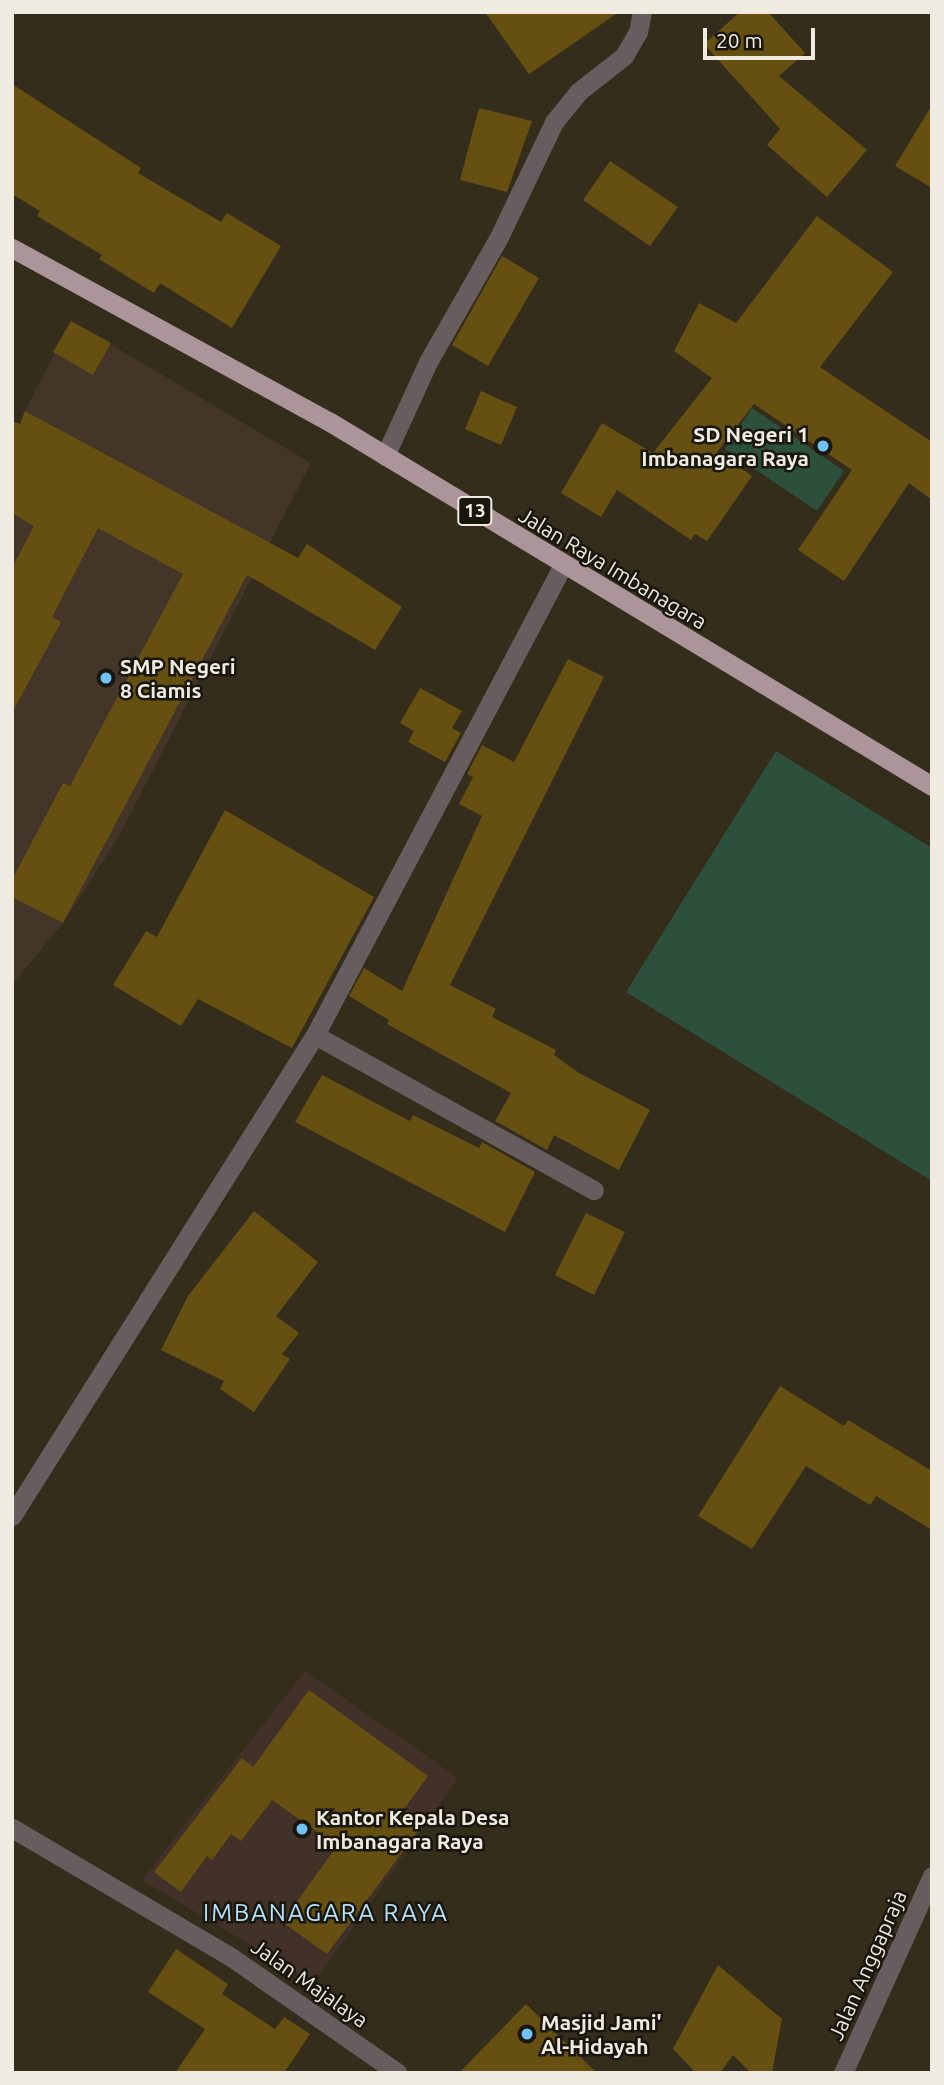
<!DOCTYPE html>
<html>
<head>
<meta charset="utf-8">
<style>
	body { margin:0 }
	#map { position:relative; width:944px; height:2085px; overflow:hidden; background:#342d1c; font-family:Ubuntu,sans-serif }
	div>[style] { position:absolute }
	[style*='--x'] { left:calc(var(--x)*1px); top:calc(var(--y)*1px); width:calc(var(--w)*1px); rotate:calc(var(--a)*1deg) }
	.commercial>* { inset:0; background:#423128 }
	.education>* { inset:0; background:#433628 }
	.green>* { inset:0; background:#2c503b }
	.building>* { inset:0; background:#655011 }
	.minor>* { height:19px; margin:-9.5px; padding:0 9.5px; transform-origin:9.5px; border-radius:9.5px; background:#675d5f }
	.trunk>* { height:19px; margin:-9.5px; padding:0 9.5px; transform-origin:9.5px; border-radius:9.5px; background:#ac959a }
	.dots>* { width:19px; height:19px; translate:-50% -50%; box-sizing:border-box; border:4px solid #19160e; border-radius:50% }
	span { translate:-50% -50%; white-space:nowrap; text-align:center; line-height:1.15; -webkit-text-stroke:5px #19160e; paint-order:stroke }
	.shield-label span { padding:2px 5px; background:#19160e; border:2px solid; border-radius:5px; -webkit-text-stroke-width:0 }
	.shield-label { font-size:19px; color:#efebe1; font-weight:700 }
	.poi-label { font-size:21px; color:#efebe1; font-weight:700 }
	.right { translate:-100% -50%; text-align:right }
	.left { translate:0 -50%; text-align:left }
	.street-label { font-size:21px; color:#efebe1 }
	.quarter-label { font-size:24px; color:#b6e1fd; letter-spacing:2px }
	.frame { position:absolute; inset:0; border:14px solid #efebe1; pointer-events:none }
	.scale { position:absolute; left:703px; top:28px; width:112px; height:32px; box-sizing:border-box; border:4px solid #efebe1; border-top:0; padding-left:9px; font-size:21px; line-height:24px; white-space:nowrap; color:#efebe1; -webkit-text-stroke:5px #19160e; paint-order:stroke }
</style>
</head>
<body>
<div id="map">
	<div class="commercial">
		<i style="clip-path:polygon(305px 1671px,458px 1778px,314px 1983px,142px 1880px)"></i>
	</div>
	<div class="education">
		<i style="clip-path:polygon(71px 321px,311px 463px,119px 836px,63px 923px,12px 985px,12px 520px,56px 427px,25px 411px)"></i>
	</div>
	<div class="green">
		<i style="clip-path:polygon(752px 408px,844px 471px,817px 511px,725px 449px)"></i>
		<i style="clip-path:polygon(776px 751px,932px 848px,932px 1181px,626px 992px)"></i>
	</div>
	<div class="building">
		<i style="clip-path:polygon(485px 12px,619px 12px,529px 74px)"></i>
		<i style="clip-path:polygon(740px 12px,768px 12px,805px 53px,779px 76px,867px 150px,827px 197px,767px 145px,780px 129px,704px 44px)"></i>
		<i style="clip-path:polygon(12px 84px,141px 168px,138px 173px,221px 222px,227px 213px,281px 246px,232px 328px,160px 283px,154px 293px,99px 259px,102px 255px,37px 216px,40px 211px,12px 194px)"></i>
		<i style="clip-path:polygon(932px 105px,932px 188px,895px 166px)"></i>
		<i style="clip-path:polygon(479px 108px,532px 121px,507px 192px,460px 180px)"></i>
		<i style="clip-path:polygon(610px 161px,678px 207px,650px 246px,583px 200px)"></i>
		<i style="clip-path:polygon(817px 216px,893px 272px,820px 367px,932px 442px,932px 500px,909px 483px,844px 581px,798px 550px,852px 470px,754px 404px,717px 452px,752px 476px,707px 541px,695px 534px,691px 540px,617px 490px,601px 517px,561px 493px,602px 423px,653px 453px,712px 378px,674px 351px,699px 303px,736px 323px)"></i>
		<i style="clip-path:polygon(502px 256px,539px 278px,488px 366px,452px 345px)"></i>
		<i style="clip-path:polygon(71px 321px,111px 343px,93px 375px,53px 352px)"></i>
		<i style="clip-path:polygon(481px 391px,517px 407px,501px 445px,465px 429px)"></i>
		<i style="clip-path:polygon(25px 411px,298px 558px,307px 544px,402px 607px,375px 650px,247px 575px,63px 923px,12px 897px,12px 880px,63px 783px,70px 786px,183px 574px,98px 528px,52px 617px,61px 622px,12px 713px,12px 568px,34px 526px,12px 513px,12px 421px,20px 424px)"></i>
		<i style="clip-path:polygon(568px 659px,604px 677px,450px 985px,496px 1009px,492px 1017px,556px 1050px,554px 1055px,579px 1073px,650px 1110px,619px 1170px,554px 1135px,547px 1150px,495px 1121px,511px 1093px,387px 1024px,389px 1020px,349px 996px,364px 968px,402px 991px,482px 816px,459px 804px,473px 777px,467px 774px,482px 745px,514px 762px)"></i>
		<i style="clip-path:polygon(420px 688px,462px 711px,452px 728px,461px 733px,445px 762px,408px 742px,414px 731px,400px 723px)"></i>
		<i style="clip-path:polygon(225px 810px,374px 897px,292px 1048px,198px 999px,181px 1026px,113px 985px,146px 931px,157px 937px)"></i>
		<i style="clip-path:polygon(322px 1075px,410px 1121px,413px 1115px,479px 1148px,482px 1142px,535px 1172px,505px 1232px,295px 1122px)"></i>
		<i style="clip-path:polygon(254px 1211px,318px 1262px,276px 1316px,299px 1333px,282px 1354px,290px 1359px,254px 1412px,220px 1389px,224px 1381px,161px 1350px,188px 1296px)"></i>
		<i style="clip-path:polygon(586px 1213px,625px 1232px,594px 1295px,555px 1275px)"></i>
		<i style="clip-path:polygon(780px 1386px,844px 1426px,848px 1420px,932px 1471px,932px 1530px,876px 1496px,870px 1505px,806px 1466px,752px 1549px,698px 1516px)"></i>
		<i style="clip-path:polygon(309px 1690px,428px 1776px,404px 1809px,424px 1823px,327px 1954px,282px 1922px,337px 1846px,272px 1800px,241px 1841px,231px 1834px,212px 1860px,207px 1856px,181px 1892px,154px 1872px,242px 1758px,253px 1767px)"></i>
		<i style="clip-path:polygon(176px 1949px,228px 1984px,222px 1994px,275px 2029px,284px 2017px,310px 2034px,284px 2073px,175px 2073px,205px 2029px,148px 1992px)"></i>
		<i style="clip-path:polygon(718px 1965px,782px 2019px,772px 2073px,751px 2073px,733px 2055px,720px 2073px,696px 2073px,673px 2049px)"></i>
		<i style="clip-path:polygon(526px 2004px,597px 2073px,459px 2073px)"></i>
	</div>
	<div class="minor">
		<i style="--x:385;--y:456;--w:103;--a:-65.4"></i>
		<i style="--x:428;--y:362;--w:142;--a:-60.4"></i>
		<i style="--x:498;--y:239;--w:130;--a:-64.4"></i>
		<i style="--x:554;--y:122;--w:38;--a:-51"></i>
		<i style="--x:578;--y:92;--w:58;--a:-38"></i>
		<i style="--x:624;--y:56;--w:28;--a:-60"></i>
		<i style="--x:638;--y:32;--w:20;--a:-79"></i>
		<i style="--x:315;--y:1035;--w:319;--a:29.1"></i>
		<i style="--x:12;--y:1516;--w:568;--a:-57.79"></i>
		<i style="--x:315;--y:1035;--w:531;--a:-62.18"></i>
		<i style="--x:12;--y:1828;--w:254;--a:30.5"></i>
		<i style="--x:231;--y:1957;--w:203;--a:34.8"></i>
		<i style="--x:843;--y:2073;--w:216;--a:-65.7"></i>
	</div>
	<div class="trunk">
		<i style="--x:12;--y:248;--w:362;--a:28.7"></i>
		<i style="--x:330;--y:422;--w:703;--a:31.16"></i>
	</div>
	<div class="dots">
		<i style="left:823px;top:446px;background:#70c1f4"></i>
		<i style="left:106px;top:678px;background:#70c1f4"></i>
		<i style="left:302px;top:1829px;background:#70c1f4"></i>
		<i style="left:527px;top:2034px;background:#70c1f4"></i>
	</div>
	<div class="shield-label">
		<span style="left:475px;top:511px">13</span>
	</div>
	<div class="poi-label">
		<span class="right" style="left:809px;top:446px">SD Negeri 1<br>Imbanagara Raya</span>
		<span class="left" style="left:120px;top:678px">SMP Negeri<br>8 Ciamis</span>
		<span class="left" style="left:316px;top:1829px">Kantor Kepala Desa<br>Imbanagara Raya</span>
		<span class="left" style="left:541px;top:2034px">Masjid Jami'<br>Al-Hidayah</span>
	</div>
	<div class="street-label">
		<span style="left:613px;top:568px;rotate:31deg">Jalan Raya Imbanagara</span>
		<span style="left:867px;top:1965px;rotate:-66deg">Jalan Anggapraja</span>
		<span style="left:310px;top:1983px;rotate:35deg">Jalan Majalaya</span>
	</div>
	<div class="quarter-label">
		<span style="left:326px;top:1913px">IMBANAGARA RAYA</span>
	</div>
	<div class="frame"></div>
	<div class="scale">20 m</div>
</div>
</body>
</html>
